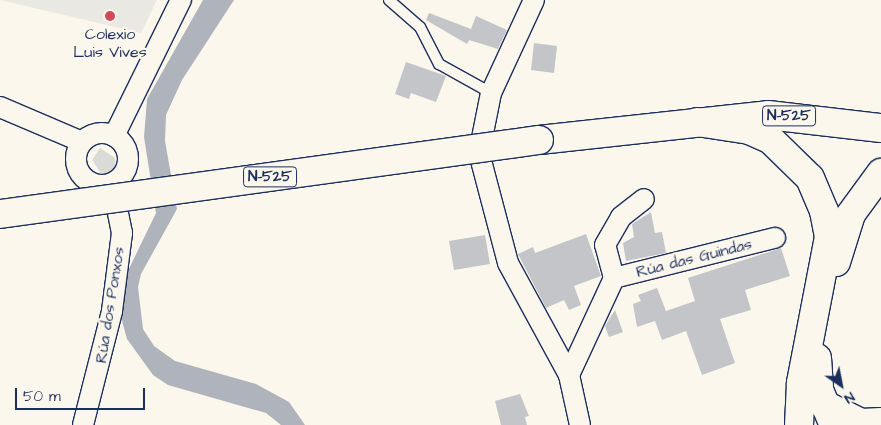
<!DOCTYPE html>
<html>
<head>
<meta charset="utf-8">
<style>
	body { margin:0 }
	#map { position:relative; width:881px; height:425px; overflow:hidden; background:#fbf7ec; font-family:"Architects Daughter",sans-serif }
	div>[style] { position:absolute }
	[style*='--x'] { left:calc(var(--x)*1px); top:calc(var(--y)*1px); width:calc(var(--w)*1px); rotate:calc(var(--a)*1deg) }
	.built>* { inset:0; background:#eae8e2 }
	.green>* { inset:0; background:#dadad7 }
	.water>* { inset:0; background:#afb3bb }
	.building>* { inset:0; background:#c3c5c9 }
	.roads { filter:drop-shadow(1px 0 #1b2f5e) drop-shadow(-1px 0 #1b2f5e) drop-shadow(0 1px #1b2f5e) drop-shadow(0 -1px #1b2f5e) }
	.lane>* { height:10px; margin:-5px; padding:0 5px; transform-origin:5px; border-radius:5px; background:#fbf7ec }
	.street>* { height:20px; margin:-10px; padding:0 10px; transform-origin:10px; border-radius:10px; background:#fbf7ec }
	.street>.ring { margin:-10px; padding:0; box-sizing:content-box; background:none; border:20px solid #fbf7ec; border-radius:50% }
	.highway>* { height:28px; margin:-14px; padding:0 14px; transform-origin:14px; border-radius:14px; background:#fbf7ec }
	.bridges { filter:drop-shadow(1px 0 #1b2f5e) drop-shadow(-1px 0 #1b2f5e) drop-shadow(0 1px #1b2f5e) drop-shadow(0 -1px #1b2f5e) }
	.highway-bridge>* { height:28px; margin:-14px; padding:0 14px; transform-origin:14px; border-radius:14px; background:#fbf7ec }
	.dots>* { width:14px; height:14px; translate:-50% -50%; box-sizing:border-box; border:2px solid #fbf7ec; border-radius:50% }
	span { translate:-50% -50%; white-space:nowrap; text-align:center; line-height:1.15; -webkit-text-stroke:4.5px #fbf7ec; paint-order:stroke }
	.shield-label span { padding:1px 4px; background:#fbf7ec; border:1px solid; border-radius:4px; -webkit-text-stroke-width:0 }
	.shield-label { font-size:15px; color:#1b2f5e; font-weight:700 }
	.poi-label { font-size:16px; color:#1b2f5e }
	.street-label { font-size:16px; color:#1b2f5e }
	.north { position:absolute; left:816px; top:360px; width:50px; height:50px; -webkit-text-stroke:4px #fbf7ec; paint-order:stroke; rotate:147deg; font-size:14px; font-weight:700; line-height:20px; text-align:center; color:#1b2f5e }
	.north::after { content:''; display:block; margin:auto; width:18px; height:22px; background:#1b2f5e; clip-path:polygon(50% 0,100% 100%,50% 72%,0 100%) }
	.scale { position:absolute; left:15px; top:388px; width:130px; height:22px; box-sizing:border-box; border:2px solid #1b2f5e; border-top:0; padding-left:6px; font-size:15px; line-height:18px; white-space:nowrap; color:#1b2f5e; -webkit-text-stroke:4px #fbf7ec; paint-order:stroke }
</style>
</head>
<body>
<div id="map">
	<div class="built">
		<i style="clip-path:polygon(0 0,157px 0,141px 33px)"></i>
	</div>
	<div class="green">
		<i style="clip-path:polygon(100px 148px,115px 158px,116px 177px,102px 175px,92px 160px)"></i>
	</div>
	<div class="water">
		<i style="clip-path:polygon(203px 0,234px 0,182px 80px,166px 115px,165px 141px,177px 209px,141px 274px,138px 287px,143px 329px,154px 346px,175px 361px,256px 384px,289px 402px,305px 425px,281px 425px,266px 413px,168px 385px,153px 375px,127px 339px,119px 310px,124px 279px,156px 213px,144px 137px,147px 99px)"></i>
	</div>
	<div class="building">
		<i style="clip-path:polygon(429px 13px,471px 29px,476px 16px,507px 30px,498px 49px,469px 40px,467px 44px,426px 20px)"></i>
		<i style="clip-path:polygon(534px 43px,557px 46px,554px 73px,531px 70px)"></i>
		<i style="clip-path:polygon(406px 62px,446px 76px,436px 102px,411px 93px,409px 99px,395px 94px)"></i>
		<i style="clip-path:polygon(651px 212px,655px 233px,662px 232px,666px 253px,626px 261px,623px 243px,634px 237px,632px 224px)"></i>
		<i style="clip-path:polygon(586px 234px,601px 276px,574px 286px,581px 305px,569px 310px,564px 300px,546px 308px,518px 254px,533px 247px,535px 253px)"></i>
		<i style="clip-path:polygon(485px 235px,490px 264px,454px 270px,449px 241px)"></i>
		<i style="clip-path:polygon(781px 248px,790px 276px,745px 290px,751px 310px,720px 319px,735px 363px,702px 375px,686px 331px,662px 340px,655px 321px,637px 327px,633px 304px,641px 301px,638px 295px,657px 288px,666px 311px,695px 301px,688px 278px)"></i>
		<i style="clip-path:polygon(615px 310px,623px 332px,609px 337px,605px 326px)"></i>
		<i style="clip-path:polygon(520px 394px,529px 416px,525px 417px,527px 425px,501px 425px,495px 401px)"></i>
	</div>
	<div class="roads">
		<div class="lane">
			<i style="--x:389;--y:0;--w:41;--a:41.1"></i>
			<i style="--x:420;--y:27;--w:42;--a:62.8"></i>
			<i style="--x:439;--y:64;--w:60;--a:29.1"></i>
		</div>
		<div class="street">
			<i style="--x:534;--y:0;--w:102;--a:114.8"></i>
			<i style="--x:491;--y:93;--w:61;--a:101.3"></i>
			<i style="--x:479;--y:153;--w:114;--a:75.2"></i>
			<i style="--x:508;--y:263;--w:128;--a:61.4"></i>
			<i style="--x:569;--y:375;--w:51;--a:77.6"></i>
			<i style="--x:0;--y:107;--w:89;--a:23.1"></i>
			<i class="ring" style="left:76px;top:133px;width:32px;height:32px"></i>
			<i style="--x:114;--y:136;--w:152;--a:-63.8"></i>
			<i style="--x:614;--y:278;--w:34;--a:-105"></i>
			<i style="--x:605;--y:245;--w:32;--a:-60"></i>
			<i style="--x:621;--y:217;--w:29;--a:-38"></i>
			<i style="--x:569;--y:375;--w:107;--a:-65.1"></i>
			<i style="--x:614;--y:278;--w:166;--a:-14"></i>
			<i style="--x:83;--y:425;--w:118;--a:-75.7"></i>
			<i style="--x:112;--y:311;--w:79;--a:-82.7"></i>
			<i style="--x:122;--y:233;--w:50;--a:-101.5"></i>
		</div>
		<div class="highway">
			<i style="--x:697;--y:122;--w:53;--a:8.7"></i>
			<i style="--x:749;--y:130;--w:24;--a:24"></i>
			<i style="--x:771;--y:140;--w:54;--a:44.3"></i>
			<i style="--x:810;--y:178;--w:36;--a:67"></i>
			<i style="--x:824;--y:211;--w:26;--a:79"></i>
			<i style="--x:829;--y:237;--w:149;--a:100.9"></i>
			<i style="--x:801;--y:383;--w:42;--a:92.7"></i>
			<i style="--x:539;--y:140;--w:230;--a:-6.2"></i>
			<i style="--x:768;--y:115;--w:114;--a:6.6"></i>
			<i style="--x:836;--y:262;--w:50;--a:-72.6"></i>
			<i style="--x:851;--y:214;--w:51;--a:-53.8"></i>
			<i style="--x:817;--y:358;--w:32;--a:86"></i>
			<i style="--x:819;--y:390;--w:38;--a:67"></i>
			<i style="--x:823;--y:404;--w:42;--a:26.6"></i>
			<i style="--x:861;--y:423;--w:20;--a:-3"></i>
		</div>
	</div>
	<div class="bridges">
		<div class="highway-bridge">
			<i style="--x:0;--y:214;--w:544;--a:-7.82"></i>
		</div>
	</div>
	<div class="dots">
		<i style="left:110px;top:16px;background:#d1495b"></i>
	</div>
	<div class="shield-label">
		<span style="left:789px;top:116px">N-525</span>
		<span style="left:270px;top:177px">N-525</span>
	</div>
	<div class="poi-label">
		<span style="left:110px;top:43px">Colexio<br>Luis Vives</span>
	</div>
	<div class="street-label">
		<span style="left:694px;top:258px;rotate:-14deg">Rúa das Guindas</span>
		<span style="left:110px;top:305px;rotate:-81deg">Rúa dos Ponxos</span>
	</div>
	<div class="north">N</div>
	<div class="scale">50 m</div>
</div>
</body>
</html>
